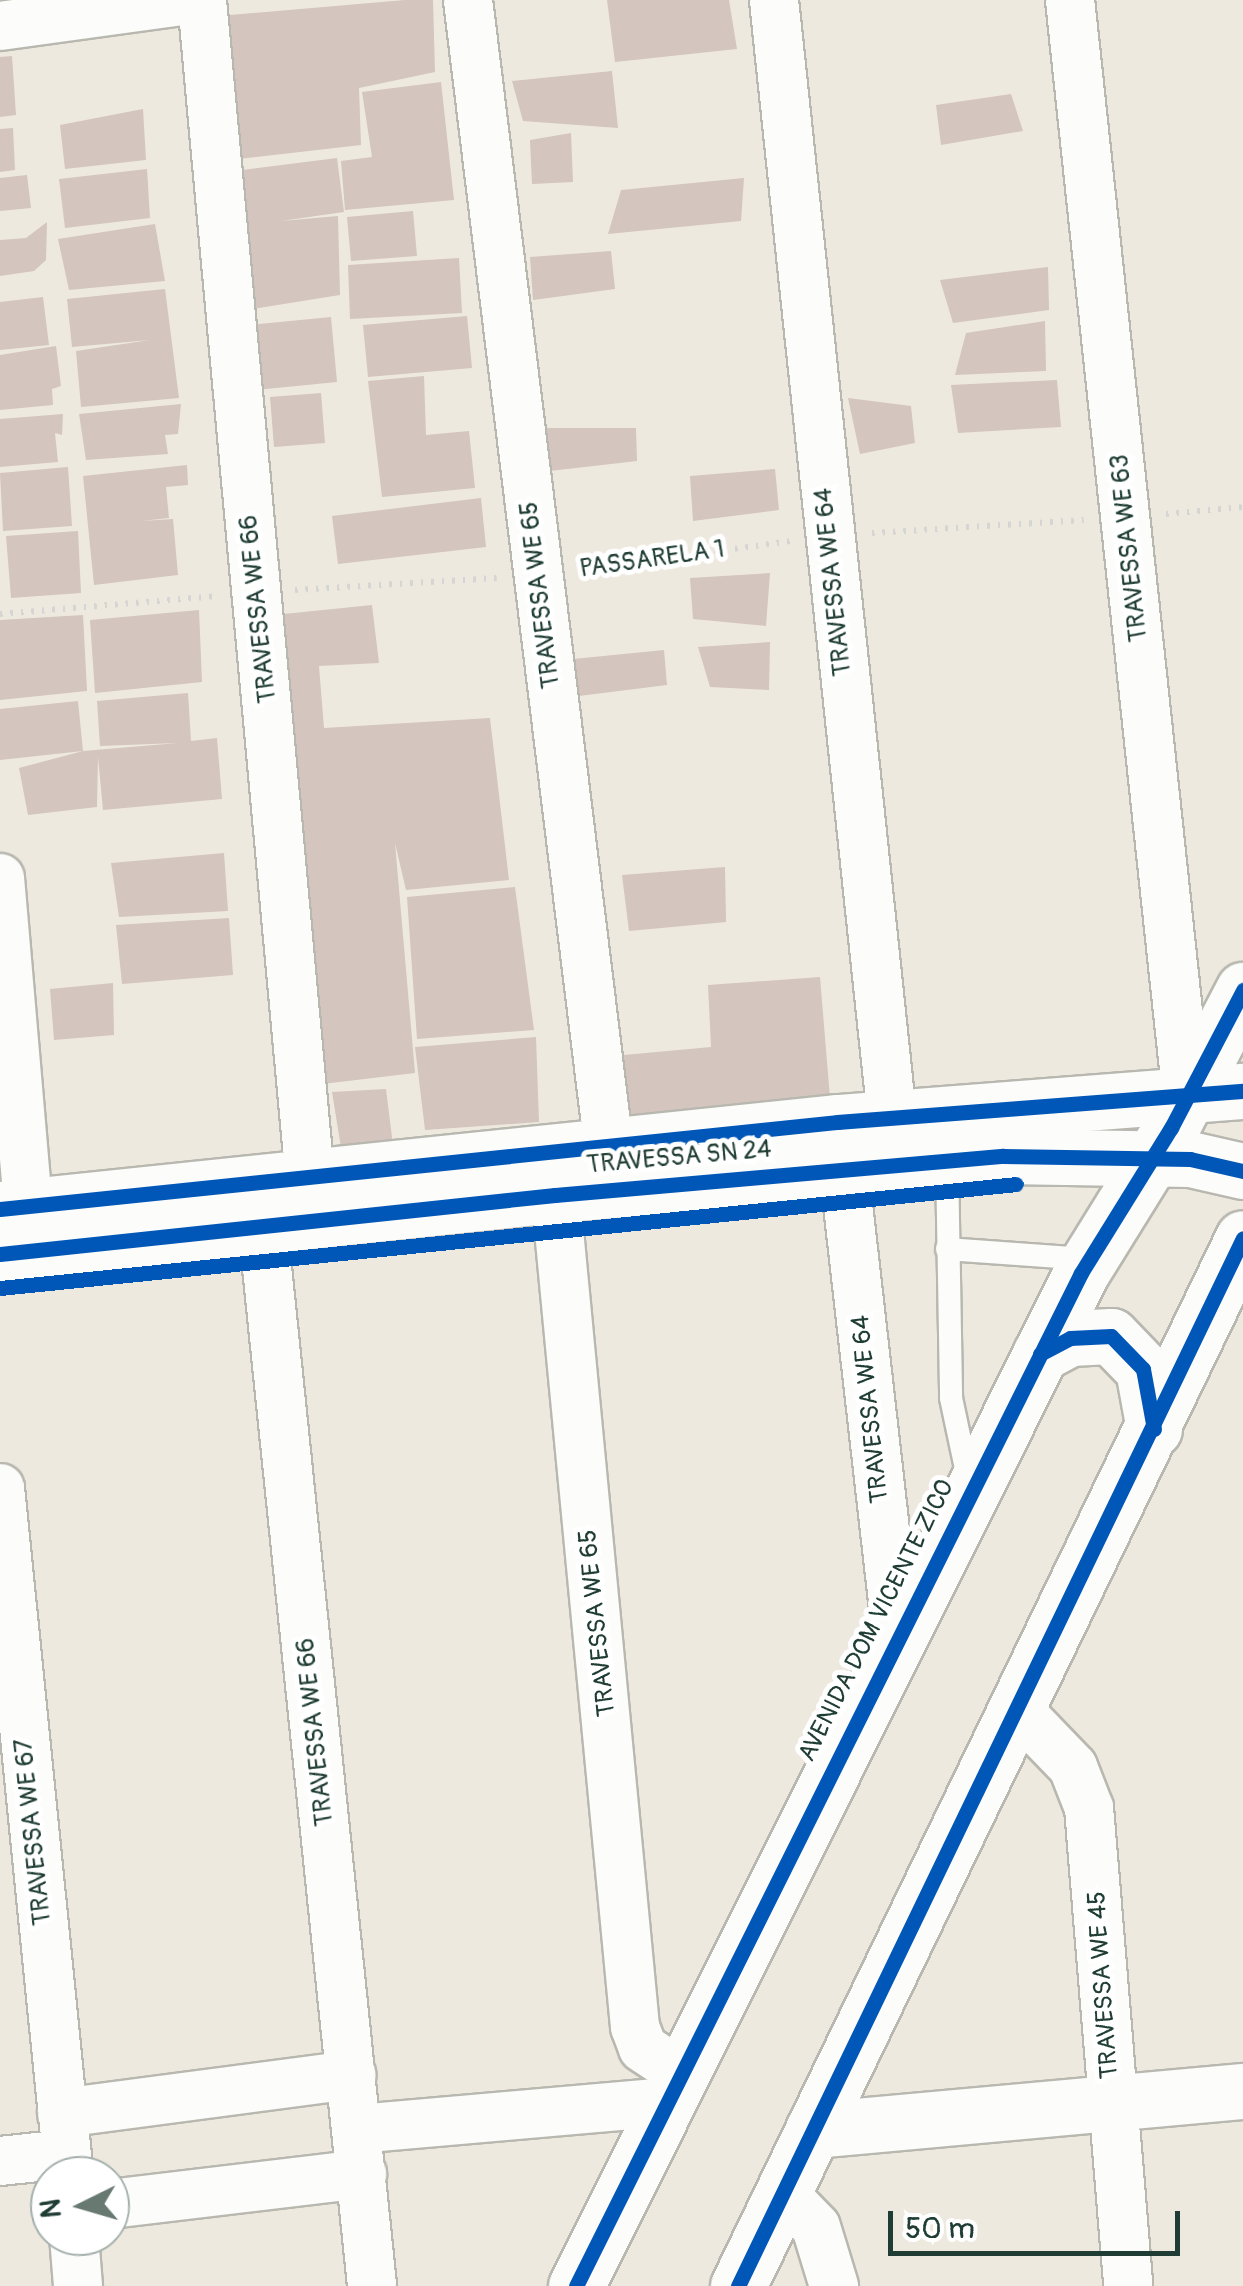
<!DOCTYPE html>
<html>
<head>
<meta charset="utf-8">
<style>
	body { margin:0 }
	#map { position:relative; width:1243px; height:2286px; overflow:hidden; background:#eee9de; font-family:Pangolin,sans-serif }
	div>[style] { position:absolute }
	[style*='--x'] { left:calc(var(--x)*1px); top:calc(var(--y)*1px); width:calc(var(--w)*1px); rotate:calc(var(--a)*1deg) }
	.building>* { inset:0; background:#d4c5bf }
	.path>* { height:6px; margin-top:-3px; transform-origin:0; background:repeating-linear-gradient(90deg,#d5d5d3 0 2.5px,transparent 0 10.5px) }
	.roads { filter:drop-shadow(2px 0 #b8b8b0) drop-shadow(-2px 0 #b8b8b0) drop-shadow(0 2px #b8b8b0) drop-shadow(0 -2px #b8b8b0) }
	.service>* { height:22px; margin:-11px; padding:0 11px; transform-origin:11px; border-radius:11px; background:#fcfcfa }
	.minor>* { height:48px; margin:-24px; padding:0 24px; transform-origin:24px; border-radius:24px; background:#fcfcfa }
	.primary>* { height:55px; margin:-27.5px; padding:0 27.5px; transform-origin:27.5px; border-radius:27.5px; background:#fcfcfa }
	.cycleway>* { height:15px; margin:-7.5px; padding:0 7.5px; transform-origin:7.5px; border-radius:7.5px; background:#0057b8 }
	span { translate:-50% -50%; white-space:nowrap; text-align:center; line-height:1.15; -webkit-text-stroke:10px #fff; paint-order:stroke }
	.street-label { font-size:25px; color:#1f3d34 }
	.north { position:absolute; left:30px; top:2156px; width:100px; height:100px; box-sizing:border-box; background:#fff; border:2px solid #a5b1ae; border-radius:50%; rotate:265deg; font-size:28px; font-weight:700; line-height:40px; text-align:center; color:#1f3d34 }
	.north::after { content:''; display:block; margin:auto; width:35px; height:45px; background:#677970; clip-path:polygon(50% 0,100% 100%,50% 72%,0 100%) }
	.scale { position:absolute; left:888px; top:2211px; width:292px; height:45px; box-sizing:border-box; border:5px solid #1f3d34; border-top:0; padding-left:12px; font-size:30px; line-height:35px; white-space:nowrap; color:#1f3d34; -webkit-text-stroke:8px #fff; paint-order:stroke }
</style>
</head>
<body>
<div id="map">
	<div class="building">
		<i style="clip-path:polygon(405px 0,433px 0,435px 72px,359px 88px,361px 145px,239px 159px,219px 16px)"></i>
		<i style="clip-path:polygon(607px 0,729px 0,737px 49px,615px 62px)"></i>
		<i style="clip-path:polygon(12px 56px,16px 115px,0 117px,0 57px)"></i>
		<i style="clip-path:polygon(612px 71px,618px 128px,523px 121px,512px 81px)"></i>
		<i style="clip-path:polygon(441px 82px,454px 200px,345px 210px,341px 161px,372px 157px,362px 92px)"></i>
		<i style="clip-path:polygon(1011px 94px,1023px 131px,941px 145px,936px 105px)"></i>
		<i style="clip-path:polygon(143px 109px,146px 160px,65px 169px,60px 125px)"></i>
		<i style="clip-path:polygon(13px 128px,15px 170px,0 172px,0 129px)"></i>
		<i style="clip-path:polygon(571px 133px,573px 182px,532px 184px,530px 140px)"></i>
		<i style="clip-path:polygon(337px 158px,344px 212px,281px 221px,338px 216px,340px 295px,247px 310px,235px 171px)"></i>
		<i style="clip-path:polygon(147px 169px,150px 218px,65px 228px,59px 179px)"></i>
		<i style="clip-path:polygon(27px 175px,31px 208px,0 211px,0 178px)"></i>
		<i style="clip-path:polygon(744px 178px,741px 221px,608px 234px,621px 190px)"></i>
		<i style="clip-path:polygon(413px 211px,417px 256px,351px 261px,347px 217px)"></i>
		<i style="clip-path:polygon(47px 222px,46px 260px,34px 271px,0 276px,0 240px,26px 238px)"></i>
		<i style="clip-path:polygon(155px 224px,165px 281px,69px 290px,58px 239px)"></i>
		<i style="clip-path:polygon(611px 251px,615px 289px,533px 300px,530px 257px)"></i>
		<i style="clip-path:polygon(459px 258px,462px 313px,350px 319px,348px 265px)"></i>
		<i style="clip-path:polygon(1048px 267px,1049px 310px,953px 323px,940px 280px)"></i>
		<i style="clip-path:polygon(165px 289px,179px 398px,81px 407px,76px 351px,150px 340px,72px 347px,67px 299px)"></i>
		<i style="clip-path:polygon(43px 297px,49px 345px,0 350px,0 302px)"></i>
		<i style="clip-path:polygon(467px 316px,472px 368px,368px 377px,363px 325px)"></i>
		<i style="clip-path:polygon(331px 317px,337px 382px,256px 390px,249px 325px)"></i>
		<i style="clip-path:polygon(1045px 321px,1046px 371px,955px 375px,966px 333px)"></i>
		<i style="clip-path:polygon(56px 346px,61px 386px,52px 389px,53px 405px,0 410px,0 355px)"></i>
		<i style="clip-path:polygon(424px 376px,426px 435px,469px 431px,475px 488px,382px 497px,368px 381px)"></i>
		<i style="clip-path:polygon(1057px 380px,1061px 427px,958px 433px,951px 385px)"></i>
		<i style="clip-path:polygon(321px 393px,325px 443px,274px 447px,270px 397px)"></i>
		<i style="clip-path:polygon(848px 398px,911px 406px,915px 443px,860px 454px)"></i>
		<i style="clip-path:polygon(181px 404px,178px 434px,165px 435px,168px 454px,86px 460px,79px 414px)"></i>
		<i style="clip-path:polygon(63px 414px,62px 435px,55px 433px,58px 462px,0 467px,0 419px)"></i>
		<i style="clip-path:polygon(543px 428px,636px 428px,637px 461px,541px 472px)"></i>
		<i style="clip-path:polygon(187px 465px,188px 485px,166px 487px,169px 518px,141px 521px,173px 519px,178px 575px,94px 585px,83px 476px)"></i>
		<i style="clip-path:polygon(68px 467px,72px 526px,3px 531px,0 473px)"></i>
		<i style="clip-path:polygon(775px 469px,779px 510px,693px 521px,690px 476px)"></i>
		<i style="clip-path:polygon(481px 498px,486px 547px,338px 564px,332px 516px)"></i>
		<i style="clip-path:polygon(78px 531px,81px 593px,11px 598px,6px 536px)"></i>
		<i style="clip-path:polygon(770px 573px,766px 626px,693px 619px,690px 578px)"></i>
		<i style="clip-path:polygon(372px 605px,379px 663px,319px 666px,324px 728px,490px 718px,509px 880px,406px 890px,395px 843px,415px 1073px,314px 1085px,274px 615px)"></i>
		<i style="clip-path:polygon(199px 610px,202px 682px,95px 693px,90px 620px)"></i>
		<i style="clip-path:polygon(83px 615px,87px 691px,0 700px,0 620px)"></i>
		<i style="clip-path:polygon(770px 642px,769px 690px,710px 687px,698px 647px)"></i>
		<i style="clip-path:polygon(664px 650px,667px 685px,579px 696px,573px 659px)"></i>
		<i style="clip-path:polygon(188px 693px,191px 741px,217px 738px,222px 799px,103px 810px,98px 757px,97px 807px,28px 815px,19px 768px,83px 751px,178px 743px,100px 746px,97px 701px)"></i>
		<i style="clip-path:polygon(78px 701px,83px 751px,0 760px,0 709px)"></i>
		<i style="clip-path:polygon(224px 853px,228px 911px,119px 917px,111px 863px)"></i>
		<i style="clip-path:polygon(725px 867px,726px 922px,629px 931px,622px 875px)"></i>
		<i style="clip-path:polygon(515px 887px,534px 1030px,417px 1039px,407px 897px)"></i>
		<i style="clip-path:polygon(229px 918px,233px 975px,122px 984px,116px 925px)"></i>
		<i style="clip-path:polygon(820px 977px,830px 1098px,624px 1119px,613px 1056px,711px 1047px,708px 985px)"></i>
		<i style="clip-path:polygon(113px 983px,114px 1035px,54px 1040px,50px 989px)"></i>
		<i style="clip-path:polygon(536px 1037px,539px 1122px,425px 1130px,415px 1047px)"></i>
		<i style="clip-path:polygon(386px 1089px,394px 1153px,343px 1160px,332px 1092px)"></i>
	</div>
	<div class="path">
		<i style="--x:1166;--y:514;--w:77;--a:-5.2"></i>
		<i style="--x:872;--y:533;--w:212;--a:-3.5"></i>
		<i style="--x:579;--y:570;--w:213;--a:-7.8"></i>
		<i style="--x:295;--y:590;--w:202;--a:-3.4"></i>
		<i style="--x:0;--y:614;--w:219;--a:-4.7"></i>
	</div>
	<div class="roads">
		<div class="service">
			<i style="--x:947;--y:1162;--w:236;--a:89"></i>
			<i style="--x:951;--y:1398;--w:82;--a:78"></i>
			<i style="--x:947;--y:1249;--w:141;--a:4.1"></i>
		</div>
		<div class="minor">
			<i style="--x:202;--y:0;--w:1216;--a:84.76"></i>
			<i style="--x:468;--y:0;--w:1190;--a:83"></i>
			<i style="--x:774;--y:0;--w:1161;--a:83.97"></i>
			<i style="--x:1070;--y:0;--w:1102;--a:83.91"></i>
			<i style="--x:0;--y:26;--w:191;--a:-7.8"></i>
			<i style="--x:0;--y:878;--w:365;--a:85.1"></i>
			<i style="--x:840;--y:1135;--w:504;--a:83.51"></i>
			<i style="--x:552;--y:1157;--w:874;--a:84.55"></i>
			<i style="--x:635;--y:2027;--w:22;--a:69"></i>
			<i style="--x:643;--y:2048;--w:45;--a:33.3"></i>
			<i style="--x:259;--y:1190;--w:1102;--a:84.11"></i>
			<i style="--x:0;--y:1488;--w:691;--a:84.27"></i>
			<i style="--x:1018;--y:1710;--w:79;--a:46"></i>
			<i style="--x:1073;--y:1767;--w:44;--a:68.7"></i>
			<i style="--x:1089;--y:1808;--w:480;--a:85.3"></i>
			<i style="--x:62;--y:2113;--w:292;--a:-7.5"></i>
			<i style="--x:357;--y:2129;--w:311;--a:-5"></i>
			<i style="--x:0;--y:2161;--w:66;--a:-6.1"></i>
			<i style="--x:783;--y:2193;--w:47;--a:45.9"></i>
			<i style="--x:816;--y:2227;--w:62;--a:73"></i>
			<i style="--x:110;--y:2204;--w:254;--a:-6.8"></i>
			<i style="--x:74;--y:2236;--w:50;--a:85.4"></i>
		</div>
		<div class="primary">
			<i style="--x:0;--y:1209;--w:843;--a:-5.93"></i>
			<i style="--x:838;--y:1122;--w:406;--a:-4.4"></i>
			<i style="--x:0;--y:1254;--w:558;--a:-6.07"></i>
			<i style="--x:555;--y:1195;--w:450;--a:-5"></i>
			<i style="--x:1003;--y:1156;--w:187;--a:0.9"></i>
			<i style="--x:1190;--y:1159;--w:54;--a:12.8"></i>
			<i style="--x:1040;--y:1354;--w:34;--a:-28"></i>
			<i style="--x:1070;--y:1338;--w:41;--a:-2.8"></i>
			<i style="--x:1111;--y:1336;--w:46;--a:45.9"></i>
			<i style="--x:1143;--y:1369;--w:61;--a:79.6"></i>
			<i style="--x:813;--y:2130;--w:432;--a:-5.2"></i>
			<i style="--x:576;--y:2286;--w:1132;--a:-63.5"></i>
			<i style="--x:1081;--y:1273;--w:171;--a:-58.2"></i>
			<i style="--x:1171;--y:1128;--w:156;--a:-62.4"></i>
			<i style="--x:738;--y:2286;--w:1163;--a:-64.27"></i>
		</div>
	</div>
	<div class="cycleway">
		<i style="--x:0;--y:1209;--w:843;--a:-5.93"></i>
		<i style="--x:838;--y:1122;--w:406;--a:-4.4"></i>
		<i style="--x:0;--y:1254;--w:558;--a:-6.07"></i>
		<i style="--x:555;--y:1195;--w:450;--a:-5"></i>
		<i style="--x:1003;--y:1156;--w:187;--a:0.9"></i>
		<i style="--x:1190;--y:1159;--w:54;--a:12.8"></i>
		<i style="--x:0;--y:1288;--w:1021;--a:-5.84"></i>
		<i style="--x:1040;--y:1354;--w:34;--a:-28"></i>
		<i style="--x:1070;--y:1338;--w:41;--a:-2.8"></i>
		<i style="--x:1111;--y:1336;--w:46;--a:45.9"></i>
		<i style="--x:1143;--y:1369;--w:61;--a:79.6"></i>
		<i style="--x:576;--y:2286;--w:1132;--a:-63.5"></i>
		<i style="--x:1081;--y:1273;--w:171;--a:-58.2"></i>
		<i style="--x:1171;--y:1128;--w:156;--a:-62.4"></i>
		<i style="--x:738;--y:2286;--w:1163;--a:-64.27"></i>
	</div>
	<div class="street-label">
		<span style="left:1130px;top:548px;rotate:-96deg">TRAVESSA WE 63</span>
		<span style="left:652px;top:560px;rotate:-8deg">PASSARELA 1</span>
		<span style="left:834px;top:582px;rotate:-96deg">TRAVESSA WE 64</span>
		<span style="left:541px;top:595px;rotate:-97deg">TRAVESSA WE 65</span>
		<span style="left:259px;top:609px;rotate:-96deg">TRAVESSA WE 66</span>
		<span style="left:679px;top:1158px;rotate:-5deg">TRAVESSA SN 24</span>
		<span style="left:871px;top:1409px;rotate:-96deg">TRAVESSA WE 64</span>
		<span style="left:877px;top:1621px;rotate:-63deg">AVENIDA DOM VICENTE ZICO</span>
		<span style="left:598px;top:1623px;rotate:-96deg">TRAVESSA WE 65</span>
		<span style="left:316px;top:1732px;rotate:-96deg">TRAVESSA WE 66</span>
		<span style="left:34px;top:1832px;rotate:-96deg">TRAVESSA WE 67</span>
		<span style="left:1104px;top:1985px;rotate:-94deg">TRAVESSA WE 45</span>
	</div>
	<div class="north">N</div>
	<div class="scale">50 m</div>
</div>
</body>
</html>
